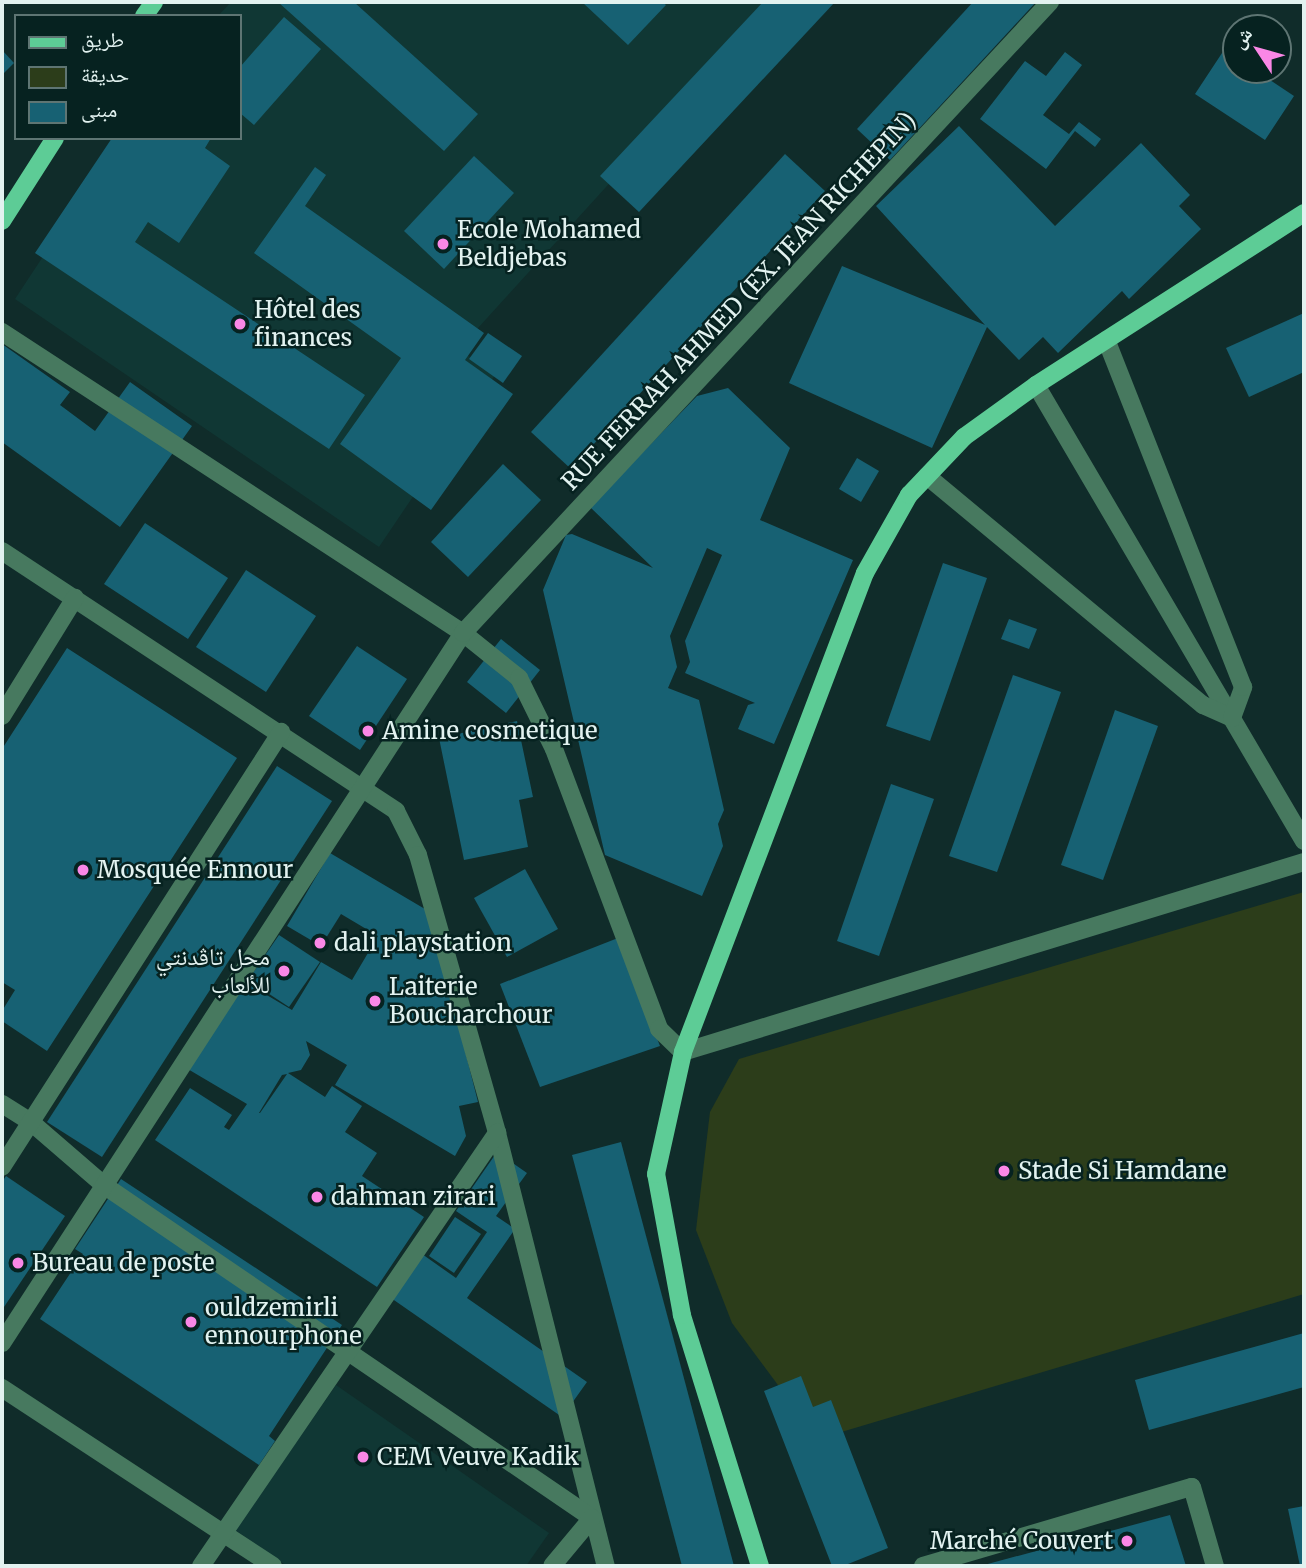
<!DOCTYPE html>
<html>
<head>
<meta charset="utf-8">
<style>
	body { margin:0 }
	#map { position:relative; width:1306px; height:1568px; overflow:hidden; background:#102c2a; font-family:Merriweather,"Noto Naskh Arabic",serif }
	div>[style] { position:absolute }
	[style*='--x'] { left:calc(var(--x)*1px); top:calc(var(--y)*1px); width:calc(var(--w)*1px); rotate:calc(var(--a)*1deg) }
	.built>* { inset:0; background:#103734 }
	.green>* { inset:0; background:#2c3d1a }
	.building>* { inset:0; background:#176173 }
	.minor>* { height:18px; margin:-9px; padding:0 9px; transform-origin:9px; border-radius:9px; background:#47795f }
	.major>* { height:18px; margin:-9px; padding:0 9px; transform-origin:9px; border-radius:9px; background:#5dcc96 }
	.dots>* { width:19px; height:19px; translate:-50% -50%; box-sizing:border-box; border:4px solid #062220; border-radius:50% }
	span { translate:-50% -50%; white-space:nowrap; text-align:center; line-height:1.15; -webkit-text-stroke:5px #062220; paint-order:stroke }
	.poi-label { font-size:24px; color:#e2f2f0 }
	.left { translate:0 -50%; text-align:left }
	.right { translate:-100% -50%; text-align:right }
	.street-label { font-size:24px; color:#e2f2f0 }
	.frame { position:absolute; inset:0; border:4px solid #e2f2f0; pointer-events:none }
	.legend { position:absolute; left:14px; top:14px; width:228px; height:126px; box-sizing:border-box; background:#062220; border:2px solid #5e7573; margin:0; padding:9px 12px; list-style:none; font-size:21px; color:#e2f2f0 }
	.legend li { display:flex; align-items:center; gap:14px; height:35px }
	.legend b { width:35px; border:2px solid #5e7573 }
	.north { position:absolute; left:1222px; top:14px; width:70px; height:70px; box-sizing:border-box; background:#062220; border:2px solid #5e7573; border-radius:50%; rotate:306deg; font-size:19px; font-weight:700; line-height:28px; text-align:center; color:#e2f2f0 }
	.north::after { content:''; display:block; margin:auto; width:24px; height:32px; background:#fa87e6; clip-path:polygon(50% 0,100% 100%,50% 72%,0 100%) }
</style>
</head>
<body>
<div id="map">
	<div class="built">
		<i style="clip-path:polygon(231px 2px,774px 2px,459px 349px,495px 375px,379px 547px,15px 299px,121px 138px,240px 138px,240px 16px,218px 16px)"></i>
		<i style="clip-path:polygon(336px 1385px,549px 1533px,526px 1566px,287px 1566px,235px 1530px)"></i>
	</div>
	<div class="green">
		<i style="clip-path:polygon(1304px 892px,1304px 1294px,818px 1439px,732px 1323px,696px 1230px,710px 1112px,739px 1059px)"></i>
	</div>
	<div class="building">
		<i style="clip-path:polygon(278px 2px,354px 2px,478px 114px,444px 151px)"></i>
		<i style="clip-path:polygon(582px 2px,662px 2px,666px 5px,628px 45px)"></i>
		<i style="clip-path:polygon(763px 2px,835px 2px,639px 212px,600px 176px)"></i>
		<i style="clip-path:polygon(973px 2px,1036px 2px,890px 160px,857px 129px)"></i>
		<i style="clip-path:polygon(284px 17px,321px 49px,254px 125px,240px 113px,240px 67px)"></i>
		<i style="clip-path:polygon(2px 50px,14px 63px,2px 75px)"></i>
		<i style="clip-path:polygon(1224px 50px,1236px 58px,1236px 70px,1255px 70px,1294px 96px,1265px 140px,1195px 94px)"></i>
		<i style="clip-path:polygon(1065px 52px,1082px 65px,1043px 115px,1069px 134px,1079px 122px,1101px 139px,1095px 147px,1075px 131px,1046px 169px,980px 119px,1025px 61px,1046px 76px)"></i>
		<i style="clip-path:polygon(959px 126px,1055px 226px,1141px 143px,1190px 195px,1179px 206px,1201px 229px,1129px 299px,1122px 291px,1058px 353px,1043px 337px,1019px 360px,987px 327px,932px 448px,789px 383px,842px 266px,985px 325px,876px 206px)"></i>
		<i style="clip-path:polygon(112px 138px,211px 138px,205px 148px,230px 166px,179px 243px,148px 222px,135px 242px,365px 395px,329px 449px,35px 253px)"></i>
		<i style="clip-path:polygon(785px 154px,825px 191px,571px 469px,531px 432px)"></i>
		<i style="clip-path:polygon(474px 156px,514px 193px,444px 269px,404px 231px)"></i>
		<i style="clip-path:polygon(315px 167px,326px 175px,305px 206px,484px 333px,465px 360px,513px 394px,431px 510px,340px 444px,401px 358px,254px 253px)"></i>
		<i style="clip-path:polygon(1304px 313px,1304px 372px,1249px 397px,1226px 348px)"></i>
		<i style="clip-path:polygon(488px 333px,522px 356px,503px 383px,469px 359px)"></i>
		<i style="clip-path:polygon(2px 344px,70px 392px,60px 405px,95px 431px,130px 382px,192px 426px,120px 527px,2px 442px)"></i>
		<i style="clip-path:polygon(728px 388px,790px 448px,760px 520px,853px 560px,774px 744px,738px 729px,748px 705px,755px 703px,685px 673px,690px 662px,685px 641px,722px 555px,707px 548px,670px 636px,677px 667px,668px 688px,699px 700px,724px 810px,718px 824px,723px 846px,702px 896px,605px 855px,543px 590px,566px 535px,572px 534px,653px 568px,590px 507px,697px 396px)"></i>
		<i style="clip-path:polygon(857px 458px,879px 471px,861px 502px,839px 489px)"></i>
		<i style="clip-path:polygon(503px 464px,541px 500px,468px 577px,431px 542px)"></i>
		<i style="clip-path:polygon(145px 523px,228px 578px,188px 639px,104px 584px)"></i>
		<i style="clip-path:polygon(943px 563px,987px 578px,930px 741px,886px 726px)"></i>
		<i style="clip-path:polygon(246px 570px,316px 616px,266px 692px,196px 647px)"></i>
		<i style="clip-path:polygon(1009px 619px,1037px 629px,1029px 649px,1001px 639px)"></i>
		<i style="clip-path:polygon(501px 639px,540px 670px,506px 713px,467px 682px)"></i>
		<i style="clip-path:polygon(357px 646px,407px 679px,360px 750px,309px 716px)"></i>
		<i style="clip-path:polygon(67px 648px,237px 758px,47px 1051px,2px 1021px,2px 1011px,15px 990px,2px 982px,2px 749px)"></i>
		<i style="clip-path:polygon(1013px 675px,1061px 692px,997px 872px,949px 856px)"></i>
		<i style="clip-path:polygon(1115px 710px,1158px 726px,1103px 880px,1061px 865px)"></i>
		<i style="clip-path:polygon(517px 721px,533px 797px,519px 800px,528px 847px,464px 860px,439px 738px)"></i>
		<i style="clip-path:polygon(277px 766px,332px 801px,102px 1157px,47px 1122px)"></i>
		<i style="clip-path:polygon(891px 784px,934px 799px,879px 956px,837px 941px)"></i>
		<i style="clip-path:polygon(evenodd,330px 853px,430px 912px,478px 1102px,459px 1106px,466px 1136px,455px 1156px,335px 1085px,347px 1065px,306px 1041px,310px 1055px,301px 1070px,288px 1073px,325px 1097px,332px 1086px,362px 1106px,345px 1132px,377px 1153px,362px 1176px,424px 1217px,377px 1287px,155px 1140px,190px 1088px,232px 1115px,224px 1127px,229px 1130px,247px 1104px,181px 1065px,225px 992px,250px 985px,292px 1010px,321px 962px,352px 980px,378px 936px,341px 914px,321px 946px,287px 926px,330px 853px,287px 1074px,260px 1113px,259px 1113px,282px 1075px,287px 1074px)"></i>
		<i style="clip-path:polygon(525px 869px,558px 929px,507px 957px,474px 898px)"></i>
		<i style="clip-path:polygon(279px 935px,320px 962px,289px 1007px,248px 980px)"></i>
		<i style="clip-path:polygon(618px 938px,660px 1046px,540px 1087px,500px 984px)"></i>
		<i style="clip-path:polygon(621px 1142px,734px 1566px,682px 1566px,572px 1155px)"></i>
		<i style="clip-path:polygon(497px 1152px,527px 1173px,496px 1216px,515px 1229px,467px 1298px,587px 1382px,562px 1417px,391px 1298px,422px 1254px,456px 1278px,487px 1232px,456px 1211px)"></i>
		<i style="clip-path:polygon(6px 1176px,65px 1216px,2px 1310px,2px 1182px)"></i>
		<i style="clip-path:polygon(121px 1179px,342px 1325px,269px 1436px,275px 1441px,259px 1465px,40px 1319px,83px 1254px,75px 1249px)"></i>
		<i style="clip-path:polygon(455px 1217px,481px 1234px,454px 1273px,429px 1256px)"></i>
		<i style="clip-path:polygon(1304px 1333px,1304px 1387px,1149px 1430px,1135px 1380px)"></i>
		<i style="clip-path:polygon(801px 1376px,813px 1407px,831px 1400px,888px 1548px,843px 1566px,832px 1566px,764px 1391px)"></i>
		<i style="clip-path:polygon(1304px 1506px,1304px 1566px,1300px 1566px,1288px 1509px)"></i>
		<i style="clip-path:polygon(1170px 1515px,1186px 1566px,985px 1566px,984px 1565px)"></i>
	</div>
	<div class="minor">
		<i style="--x:2;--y:332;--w:551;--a:33.14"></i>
		<i style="--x:463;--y:633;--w:72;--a:38.8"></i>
		<i style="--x:519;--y:678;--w:79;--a:63.8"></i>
		<i style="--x:554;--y:749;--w:299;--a:69.4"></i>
		<i style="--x:659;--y:1029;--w:33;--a:44"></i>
		<i style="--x:683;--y:1052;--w:649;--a:-17.01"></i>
		<i style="--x:1036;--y:385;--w:529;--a:59.56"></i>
		<i style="--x:927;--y:476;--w:359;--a:39.7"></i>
		<i style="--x:1203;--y:705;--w:32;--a:24"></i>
		<i style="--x:1232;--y:718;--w:33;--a:-70"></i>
		<i style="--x:1243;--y:687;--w:373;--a:-111.5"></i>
		<i style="--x:2;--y:551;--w:472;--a:33.4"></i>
		<i style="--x:396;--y:811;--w:49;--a:63.4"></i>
		<i style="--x:418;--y:855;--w:289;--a:74.1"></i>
		<i style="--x:497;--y:1133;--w:447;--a:75.9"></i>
		<i style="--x:2;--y:716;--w:139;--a:-58.3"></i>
		<i style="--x:2;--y:1104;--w:36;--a:32"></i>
		<i style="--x:32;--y:1123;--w:96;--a:40.8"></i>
		<i style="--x:105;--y:1186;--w:589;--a:34.28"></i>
		<i style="--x:592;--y:1518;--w:62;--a:129.8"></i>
		<i style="--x:2;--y:1167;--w:517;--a:-57.32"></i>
		<i style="--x:2;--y:1343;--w:847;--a:-57"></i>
		<i style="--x:463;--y:633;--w:862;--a:-47.07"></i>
		<i style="--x:2;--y:1388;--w:324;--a:33.3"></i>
		<i style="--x:201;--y:1566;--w:525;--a:-55.64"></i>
		<i style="--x:923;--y:1566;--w:280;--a:-16.4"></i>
		<i style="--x:1192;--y:1487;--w:82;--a:73.8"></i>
	</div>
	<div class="major">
		<i style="--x:144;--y:16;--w:17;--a:-54"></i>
		<i style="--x:2;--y:221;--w:98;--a:-57.4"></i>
		<i style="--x:760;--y:1566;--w:263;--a:-107.3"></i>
		<i style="--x:682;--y:1315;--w:143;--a:-100.4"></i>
		<i style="--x:656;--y:1174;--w:125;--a:-77.5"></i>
		<i style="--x:683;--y:1052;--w:512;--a:-69.2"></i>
		<i style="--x:865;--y:573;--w:90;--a:-60.6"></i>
		<i style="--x:909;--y:495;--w:80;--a:-46.5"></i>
		<i style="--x:964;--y:437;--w:89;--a:-35.8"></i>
		<i style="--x:1036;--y:385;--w:318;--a:-32.7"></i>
	</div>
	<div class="dots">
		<i style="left:443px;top:244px;background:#fa87e6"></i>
		<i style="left:240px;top:324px;background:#fa87e6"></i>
		<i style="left:368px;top:731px;background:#fa87e6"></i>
		<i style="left:83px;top:870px;background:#fa87e6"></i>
		<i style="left:320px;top:943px;background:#fa87e6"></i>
		<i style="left:284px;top:971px;background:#fa87e6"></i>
		<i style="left:375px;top:1001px;background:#fa87e6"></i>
		<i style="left:1004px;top:1171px;background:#fa87e6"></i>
		<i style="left:317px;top:1197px;background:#fa87e6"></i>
		<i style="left:18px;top:1263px;background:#fa87e6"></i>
		<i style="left:191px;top:1322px;background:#fa87e6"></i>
		<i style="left:363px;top:1457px;background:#fa87e6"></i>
		<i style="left:1127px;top:1541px;background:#fa87e6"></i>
	</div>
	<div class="poi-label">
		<span class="left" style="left:457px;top:244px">Ecole Mohamed<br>Beldjebas</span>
		<span class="left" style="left:254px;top:324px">Hôtel des<br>finances</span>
		<span class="left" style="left:382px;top:731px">Amine cosmetique</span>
		<span class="left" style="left:97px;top:870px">Mosquée Ennour</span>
		<span class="left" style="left:334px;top:943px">dali playstation</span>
		<span class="right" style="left:270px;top:971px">محل تاڨدنتي<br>للألعاب</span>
		<span class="left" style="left:389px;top:1001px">Laiterie<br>Boucharchour</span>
		<span class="left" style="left:1018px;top:1171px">Stade Si Hamdane</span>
		<span class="left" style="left:331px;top:1197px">dahman zirari</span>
		<span class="left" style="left:32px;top:1263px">Bureau de poste</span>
		<span class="left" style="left:205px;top:1322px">ouldzemirli<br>ennourphone</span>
		<span class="left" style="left:377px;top:1457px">CEM Veuve Kadik</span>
		<span class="right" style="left:1113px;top:1541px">Marché Couvert</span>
	</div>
	<div class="street-label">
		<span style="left:739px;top:301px;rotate:-47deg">RUE FERRAH AHMED (EX. JEAN RICHEPIN)</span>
	</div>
	<div class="frame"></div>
	<ul class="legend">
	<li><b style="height:9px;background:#5dcc96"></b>طريق</li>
	<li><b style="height:19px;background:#2c3d1a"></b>حديقة</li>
	<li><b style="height:19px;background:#176173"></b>مبنى</li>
	</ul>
	<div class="north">ش</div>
</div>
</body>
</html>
